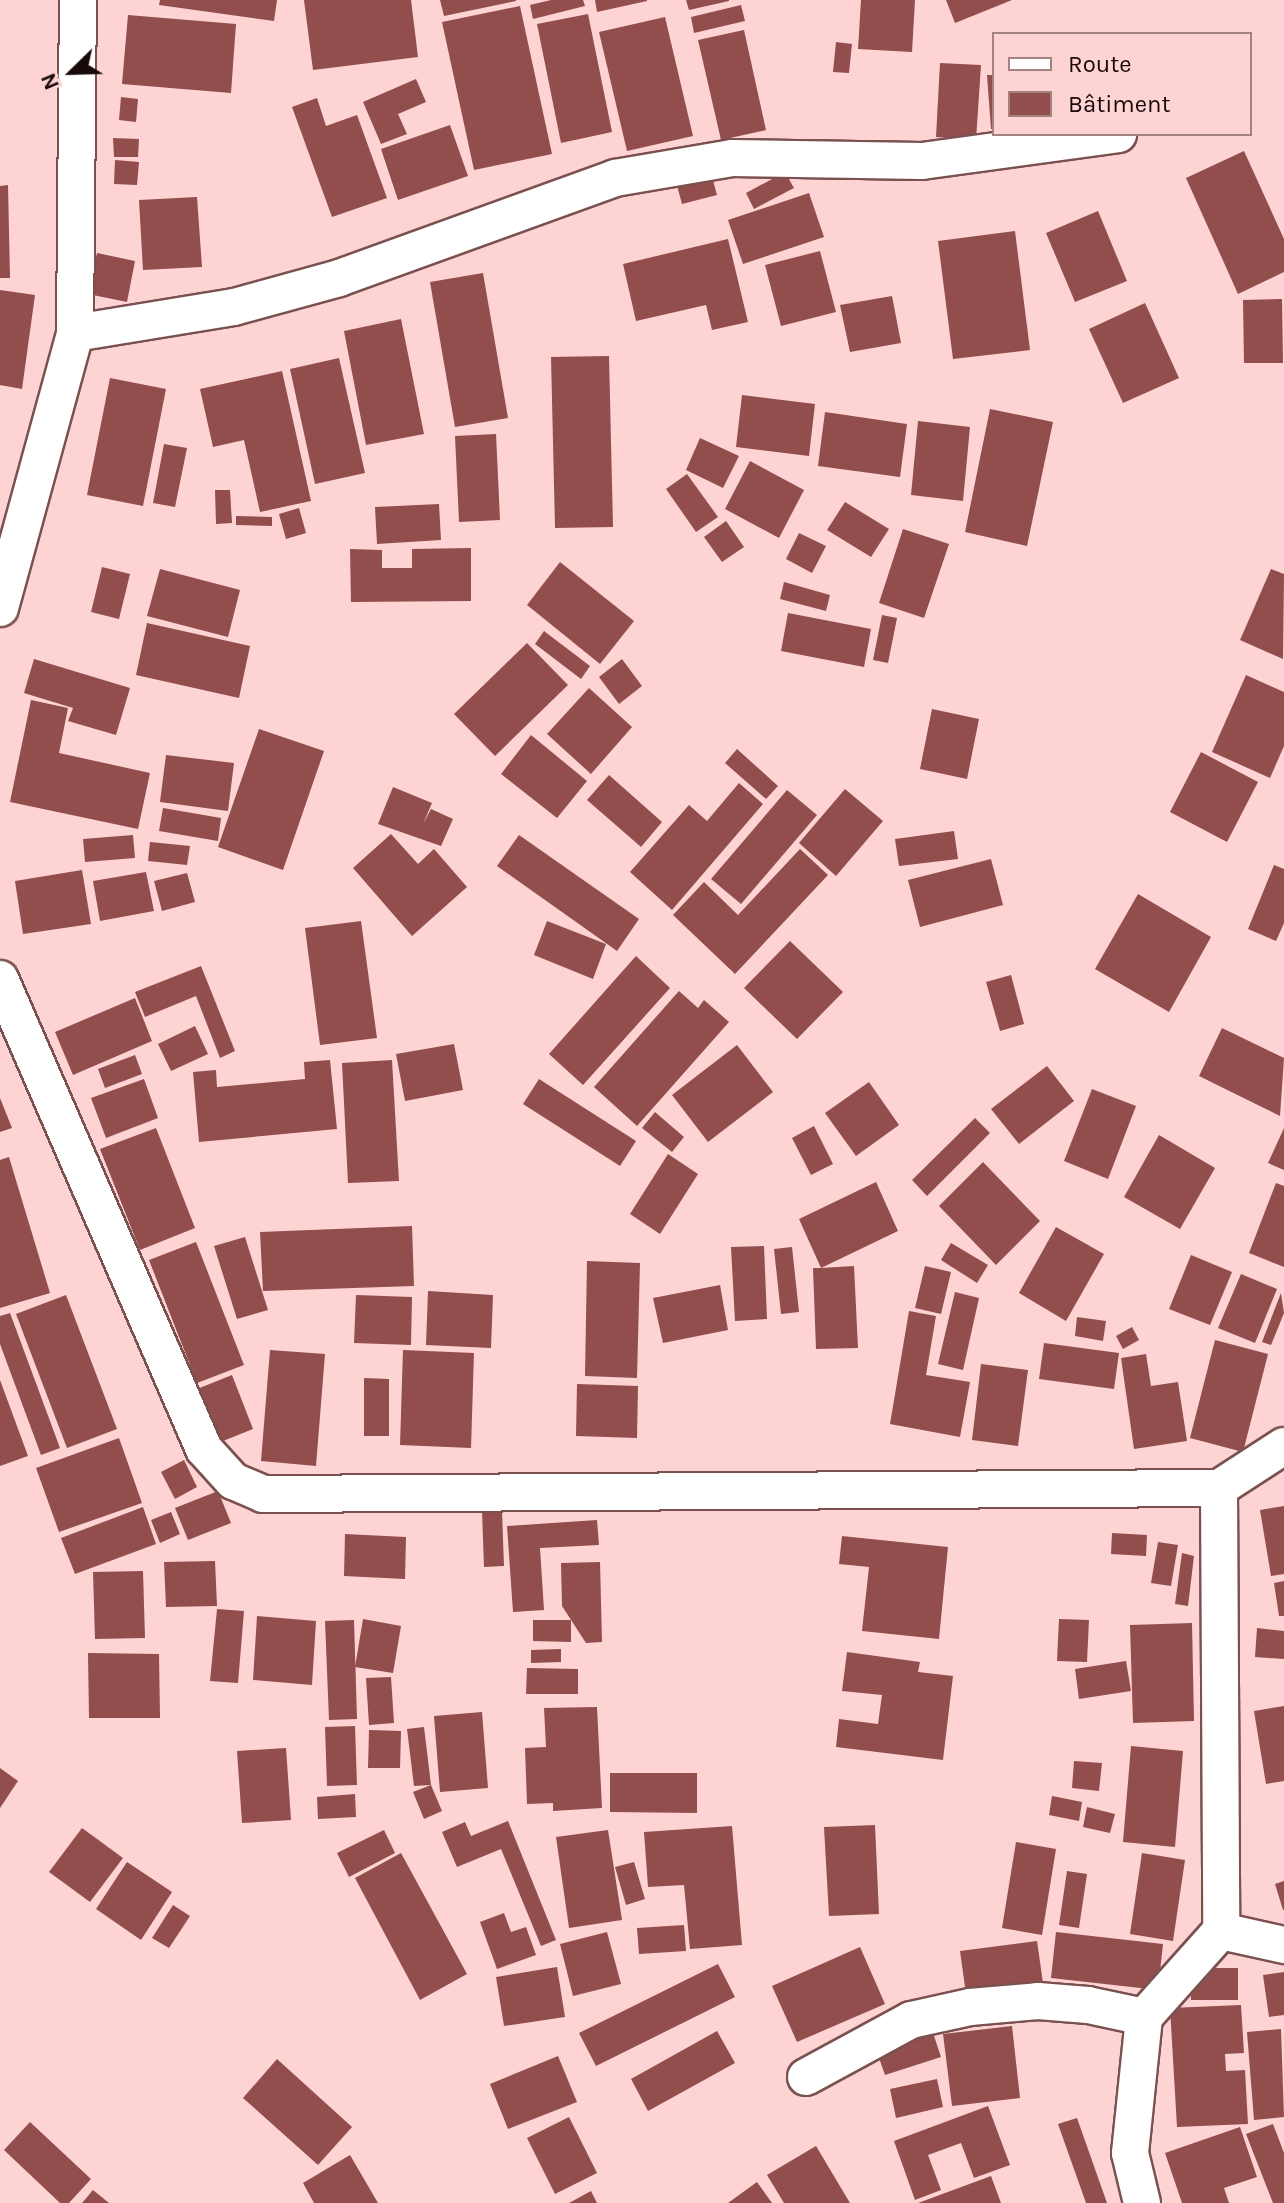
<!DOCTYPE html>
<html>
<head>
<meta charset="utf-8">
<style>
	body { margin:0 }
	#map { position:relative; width:1284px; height:2203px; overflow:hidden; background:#fdd4d3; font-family:Karla,sans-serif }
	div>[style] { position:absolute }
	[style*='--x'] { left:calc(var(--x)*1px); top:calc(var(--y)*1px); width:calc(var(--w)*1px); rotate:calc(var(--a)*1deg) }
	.building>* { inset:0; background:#924d4d }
	.roads { filter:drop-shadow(2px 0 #7b5150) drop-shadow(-2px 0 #7b5150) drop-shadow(0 2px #7b5150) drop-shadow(0 -2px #7b5150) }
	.minor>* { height:36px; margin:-18px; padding:0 18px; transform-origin:18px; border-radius:18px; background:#fff }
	span { translate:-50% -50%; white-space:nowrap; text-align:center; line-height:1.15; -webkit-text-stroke:8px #fdd4d3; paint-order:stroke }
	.legend { position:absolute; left:992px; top:32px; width:260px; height:104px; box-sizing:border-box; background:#fdd4d3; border:2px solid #a28382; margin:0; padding:10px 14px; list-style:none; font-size:24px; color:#190909 }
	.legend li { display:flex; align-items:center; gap:16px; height:40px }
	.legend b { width:40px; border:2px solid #a28382 }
	.north { position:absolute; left:32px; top:32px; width:80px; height:80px; -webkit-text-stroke:6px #fdd4d3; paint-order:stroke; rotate:247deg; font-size:22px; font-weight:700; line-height:32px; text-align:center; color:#190909 }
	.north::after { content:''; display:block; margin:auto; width:28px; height:36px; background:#190909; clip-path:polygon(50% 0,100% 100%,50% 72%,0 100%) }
</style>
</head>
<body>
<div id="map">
	<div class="building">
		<i style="clip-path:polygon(160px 0,277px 0,274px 21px,159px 5px)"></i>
		<i style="clip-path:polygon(304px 0,411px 0,418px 57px,313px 70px)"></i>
		<i style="clip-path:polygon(440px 0,516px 0,516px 1px,444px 16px)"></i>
		<i style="clip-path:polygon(551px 0,583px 0,585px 6px,533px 19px,530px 5px)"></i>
		<i style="clip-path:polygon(595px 0,647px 0,647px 1px,597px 12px)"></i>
		<i style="clip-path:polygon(686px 0,729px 0,729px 1px,689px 10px)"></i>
		<i style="clip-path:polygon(861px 0,915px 0,912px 52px,858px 49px)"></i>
		<i style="clip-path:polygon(946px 0,1012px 0,955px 23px)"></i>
		<i style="clip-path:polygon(741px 5px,745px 21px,694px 33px,691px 17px)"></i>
		<i style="clip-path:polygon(520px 6px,552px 154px,474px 170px,442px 22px)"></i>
		<i style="clip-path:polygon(588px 14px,612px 132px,561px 143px,537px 24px)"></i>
		<i style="clip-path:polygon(128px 15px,236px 24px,231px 93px,122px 84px)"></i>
		<i style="clip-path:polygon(665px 17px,693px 136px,627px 151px,599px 32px)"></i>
		<i style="clip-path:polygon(744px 30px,766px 130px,721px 140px,698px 40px)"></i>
		<i style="clip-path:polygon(836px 42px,852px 44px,849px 73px,833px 72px)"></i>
		<i style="clip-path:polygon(940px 63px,981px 65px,976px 140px,936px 137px)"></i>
		<i style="clip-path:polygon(987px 75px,994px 75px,994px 129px,991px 129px)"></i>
		<i style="clip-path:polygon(416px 79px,426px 102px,398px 114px,407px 134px,381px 144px,363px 102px)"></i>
		<i style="clip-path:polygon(121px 97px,138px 99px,136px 122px,119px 120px)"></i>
		<i style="clip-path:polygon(317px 98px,326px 126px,357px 115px,387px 198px,332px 217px,292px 107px)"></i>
		<i style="clip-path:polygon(450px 125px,468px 176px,398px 200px,381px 149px)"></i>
		<i style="clip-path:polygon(113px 138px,139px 139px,138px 157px,114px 157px)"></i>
		<i style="clip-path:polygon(1244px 151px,1284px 239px,1284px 272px,1238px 294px,1186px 178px)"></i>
		<i style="clip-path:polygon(115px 160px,139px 162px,137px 185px,114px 184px)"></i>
		<i style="clip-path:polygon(785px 172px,794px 188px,754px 209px,746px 193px)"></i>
		<i style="clip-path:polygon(711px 173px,717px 195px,682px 204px,676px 182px)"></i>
		<i style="clip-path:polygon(8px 185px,10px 278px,0 278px,0 186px)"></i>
		<i style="clip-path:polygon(809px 193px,824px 237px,743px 264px,728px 220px)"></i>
		<i style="clip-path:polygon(197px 197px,202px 267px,143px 270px,139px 200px)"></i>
		<i style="clip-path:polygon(1098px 211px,1127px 281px,1075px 302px,1046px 233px)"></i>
		<i style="clip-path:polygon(1015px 231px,1030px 350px,953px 359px,938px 241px)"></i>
		<i style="clip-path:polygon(728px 239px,748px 322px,712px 330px,706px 305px,636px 321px,623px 264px)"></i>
		<i style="clip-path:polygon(820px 251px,836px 312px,781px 326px,765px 265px)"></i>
		<i style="clip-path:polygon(97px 253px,135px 261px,127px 302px,88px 294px)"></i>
		<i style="clip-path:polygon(483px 273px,508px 418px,455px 427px,430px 282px)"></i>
		<i style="clip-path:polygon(0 290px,35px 295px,22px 389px,0 385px)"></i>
		<i style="clip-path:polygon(892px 296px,901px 343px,850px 352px,840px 305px)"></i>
		<i style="clip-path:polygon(1282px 299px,1283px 363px,1244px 363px,1243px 300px)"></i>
		<i style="clip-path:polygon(1145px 303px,1179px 378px,1123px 403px,1089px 329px)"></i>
		<i style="clip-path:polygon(401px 319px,424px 434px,366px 445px,344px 331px)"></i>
		<i style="clip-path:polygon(609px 356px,613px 527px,555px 528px,551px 357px)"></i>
		<i style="clip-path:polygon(339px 358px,365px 473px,315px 484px,290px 369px)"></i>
		<i style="clip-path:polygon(282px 371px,311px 501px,260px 512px,244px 440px,213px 447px,200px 389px)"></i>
		<i style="clip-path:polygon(110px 378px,166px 389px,143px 506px,87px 495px)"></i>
		<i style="clip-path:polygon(742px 395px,815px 404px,809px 456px,736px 447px)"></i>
		<i style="clip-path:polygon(990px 409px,1053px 422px,1027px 546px,965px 532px)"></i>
		<i style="clip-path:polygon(825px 412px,907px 424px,900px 477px,818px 466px)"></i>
		<i style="clip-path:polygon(918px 421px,970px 427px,963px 501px,911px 495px)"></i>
		<i style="clip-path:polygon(496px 434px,500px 520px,459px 522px,455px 436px)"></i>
		<i style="clip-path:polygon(700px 438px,739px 456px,723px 488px,686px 470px)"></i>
		<i style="clip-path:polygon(164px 444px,187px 448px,175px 507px,153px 503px)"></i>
		<i style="clip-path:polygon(750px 461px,804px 490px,779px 538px,725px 509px)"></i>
		<i style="clip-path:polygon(687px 474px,718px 517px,696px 532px,666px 489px)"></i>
		<i style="clip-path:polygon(215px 490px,230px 490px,232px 523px,216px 524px)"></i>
		<i style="clip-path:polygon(845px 502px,889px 529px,871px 557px,827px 530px)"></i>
		<i style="clip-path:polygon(439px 504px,441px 540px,377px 544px,375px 507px)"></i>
		<i style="clip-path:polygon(299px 508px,306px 533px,286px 539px,279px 514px)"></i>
		<i style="clip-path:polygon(236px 516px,272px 517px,272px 526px,236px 525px)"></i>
		<i style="clip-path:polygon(726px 521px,744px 547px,722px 562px,704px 537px)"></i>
		<i style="clip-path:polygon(903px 529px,949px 544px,924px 618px,879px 603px)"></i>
		<i style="clip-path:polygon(799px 533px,826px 546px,812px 573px,786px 559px)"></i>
		<i style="clip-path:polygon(471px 548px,471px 601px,351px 602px,350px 549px,382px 550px,382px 568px,412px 568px,412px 549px)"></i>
		<i style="clip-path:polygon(560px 562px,634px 621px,600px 664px,527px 605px)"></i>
		<i style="clip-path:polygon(102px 567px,130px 574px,119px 619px,91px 612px)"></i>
		<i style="clip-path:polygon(160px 569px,240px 590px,228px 637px,147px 616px)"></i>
		<i style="clip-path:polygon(1271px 569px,1284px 574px,1283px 659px,1240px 640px)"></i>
		<i style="clip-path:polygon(784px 582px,830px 595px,826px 611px,780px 599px)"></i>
		<i style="clip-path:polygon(788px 613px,871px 629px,864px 667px,781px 651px)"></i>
		<i style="clip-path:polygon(882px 615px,897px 618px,888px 663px,873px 660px)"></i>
		<i style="clip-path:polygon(147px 623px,250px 646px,239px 698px,136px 675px)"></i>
		<i style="clip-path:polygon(544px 631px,590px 666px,581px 679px,535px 644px)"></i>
		<i style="clip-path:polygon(527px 643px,568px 685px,495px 756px,454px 714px)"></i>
		<i style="clip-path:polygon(34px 659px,130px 688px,116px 735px,68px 721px,73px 708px,24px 693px)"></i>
		<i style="clip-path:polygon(622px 659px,642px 686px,619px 704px,599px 677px)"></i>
		<i style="clip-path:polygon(1246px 675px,1284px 692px,1284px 746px,1270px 778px,1212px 752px)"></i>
		<i style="clip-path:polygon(589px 688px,632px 727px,591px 774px,547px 734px)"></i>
		<i style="clip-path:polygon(31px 700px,68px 708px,59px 753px,150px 773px,138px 829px,10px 802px)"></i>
		<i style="clip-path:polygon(932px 709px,979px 719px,967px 779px,920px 769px)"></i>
		<i style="clip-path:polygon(259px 729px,324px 751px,283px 870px,218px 847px)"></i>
		<i style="clip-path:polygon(531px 735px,587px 781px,557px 818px,501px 774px)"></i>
		<i style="clip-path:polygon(737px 749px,778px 786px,766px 799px,725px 763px)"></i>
		<i style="clip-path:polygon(1201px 752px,1258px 782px,1227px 842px,1170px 812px)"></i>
		<i style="clip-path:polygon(166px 755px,234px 763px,228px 811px,160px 802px)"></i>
		<i style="clip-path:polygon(609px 775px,662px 822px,641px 847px,587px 800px)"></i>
		<i style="clip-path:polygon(739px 783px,763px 804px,672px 910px,630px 872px,689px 805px,707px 821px)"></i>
		<i style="clip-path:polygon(393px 787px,432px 803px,423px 824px,431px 809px,453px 819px,441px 846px,378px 824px)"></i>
		<i style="clip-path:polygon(845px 789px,883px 821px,836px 876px,799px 843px)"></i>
		<i style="clip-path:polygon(787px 790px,817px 815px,741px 904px,711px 879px)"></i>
		<i style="clip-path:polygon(163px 808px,221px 818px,218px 841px,159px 831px)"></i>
		<i style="clip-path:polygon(954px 831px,958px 859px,899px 866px,895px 839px)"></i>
		<i style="clip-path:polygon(391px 834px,418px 864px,434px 849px,467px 887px,412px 936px,353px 868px)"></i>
		<i style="clip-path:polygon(133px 835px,135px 858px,85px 862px,83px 839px)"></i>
		<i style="clip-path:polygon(519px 835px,639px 919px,617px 951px,497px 866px)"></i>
		<i style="clip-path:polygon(150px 842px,190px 846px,187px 865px,148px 861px)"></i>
		<i style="clip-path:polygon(800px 849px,828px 875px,735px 974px,673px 915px,704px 882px,738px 915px)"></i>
		<i style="clip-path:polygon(991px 859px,1003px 905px,920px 927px,908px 880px)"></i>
		<i style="clip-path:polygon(1274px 865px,1284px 869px,1284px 923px,1276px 941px,1248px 929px)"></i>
		<i style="clip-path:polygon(82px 870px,91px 924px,23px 934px,15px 881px)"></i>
		<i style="clip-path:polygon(146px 872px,154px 911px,100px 921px,93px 881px)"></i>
		<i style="clip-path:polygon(187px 873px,195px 902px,162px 911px,154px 881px)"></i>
		<i style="clip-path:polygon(1138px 894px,1211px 937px,1169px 1012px,1095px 969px)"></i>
		<i style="clip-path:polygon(361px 921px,377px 1038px,320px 1045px,305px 928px)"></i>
		<i style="clip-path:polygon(547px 921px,606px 944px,593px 979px,534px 955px)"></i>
		<i style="clip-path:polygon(790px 941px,843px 992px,797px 1039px,744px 988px)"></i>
		<i style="clip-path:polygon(636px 956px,670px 988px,583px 1085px,549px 1054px)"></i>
		<i style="clip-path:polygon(201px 966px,235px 1051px,220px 1058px,196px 996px,145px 1017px,135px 992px)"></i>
		<i style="clip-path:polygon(1011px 975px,1024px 1024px,1000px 1031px,986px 982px)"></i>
		<i style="clip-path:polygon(679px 991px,698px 1008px,704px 1000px,729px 1022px,637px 1126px,594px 1087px)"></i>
		<i style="clip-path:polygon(135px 998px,152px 1041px,73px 1075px,55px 1032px)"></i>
		<i style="clip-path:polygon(195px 1026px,208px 1054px,171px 1071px,158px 1044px)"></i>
		<i style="clip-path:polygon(1222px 1028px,1284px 1058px,1280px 1116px,1199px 1076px)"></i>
		<i style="clip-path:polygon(454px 1044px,463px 1090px,405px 1101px,396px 1054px)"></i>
		<i style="clip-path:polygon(737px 1045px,773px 1092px,708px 1142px,672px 1095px)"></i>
		<i style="clip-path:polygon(135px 1055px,142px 1074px,105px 1088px,98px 1069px)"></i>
		<i style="clip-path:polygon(330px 1060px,337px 1129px,199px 1142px,193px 1072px,216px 1070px,217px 1087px,305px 1079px,304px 1062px)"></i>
		<i style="clip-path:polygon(392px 1060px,399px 1181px,348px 1183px,342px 1063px)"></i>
		<i style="clip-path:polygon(1047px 1066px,1074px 1101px,1019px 1144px,991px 1109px)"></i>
		<i style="clip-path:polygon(144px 1079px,158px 1118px,106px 1138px,91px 1098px)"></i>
		<i style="clip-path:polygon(539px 1079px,636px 1141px,620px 1166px,523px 1104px)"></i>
		<i style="clip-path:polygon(869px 1082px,899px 1125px,856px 1156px,825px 1113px)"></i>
		<i style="clip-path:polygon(1092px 1089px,1136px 1106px,1108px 1179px,1064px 1161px)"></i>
		<i style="clip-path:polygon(0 1098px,12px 1128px,0 1132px)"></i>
		<i style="clip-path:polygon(655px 1112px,684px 1137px,672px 1152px,642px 1128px)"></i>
		<i style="clip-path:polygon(975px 1118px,990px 1133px,927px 1196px,912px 1180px)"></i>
		<i style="clip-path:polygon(814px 1126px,833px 1164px,811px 1175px,792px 1138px)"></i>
		<i style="clip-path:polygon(156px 1128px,195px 1228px,140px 1250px,100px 1149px)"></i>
		<i style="clip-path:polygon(1284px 1128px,1284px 1170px,1268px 1163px)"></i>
		<i style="clip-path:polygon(1159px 1135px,1215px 1168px,1180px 1229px,1124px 1197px)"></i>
		<i style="clip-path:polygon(668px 1154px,698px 1174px,660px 1234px,630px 1214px)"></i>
		<i style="clip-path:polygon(9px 1157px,50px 1293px,0 1308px,0 1160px)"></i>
		<i style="clip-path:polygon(983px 1162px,1040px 1221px,996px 1265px,939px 1206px)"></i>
		<i style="clip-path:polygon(876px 1182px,898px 1231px,821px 1268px,854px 1266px,858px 1348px,816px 1349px,813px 1268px,821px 1268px,799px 1219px)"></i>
		<i style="clip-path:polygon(1276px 1183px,1284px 1186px,1284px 1267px,1249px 1253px)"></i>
		<i style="clip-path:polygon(412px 1226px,414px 1286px,263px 1291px,260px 1232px)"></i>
		<i style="clip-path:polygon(1056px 1227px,1104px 1254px,1066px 1321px,1019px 1293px)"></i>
		<i style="clip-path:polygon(245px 1237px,268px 1310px,237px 1319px,214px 1246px)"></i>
		<i style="clip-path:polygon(196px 1242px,244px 1365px,197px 1383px,149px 1260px)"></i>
		<i style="clip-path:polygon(951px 1243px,988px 1265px,977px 1283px,941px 1260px)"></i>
		<i style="clip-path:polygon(764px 1246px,767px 1319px,735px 1321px,731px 1247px)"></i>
		<i style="clip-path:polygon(792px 1247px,799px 1312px,781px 1314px,774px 1249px)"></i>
		<i style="clip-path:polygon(1191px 1255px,1232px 1272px,1210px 1325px,1169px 1309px)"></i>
		<i style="clip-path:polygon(587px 1261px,640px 1263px,637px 1378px,585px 1376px)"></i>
		<i style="clip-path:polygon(925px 1266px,951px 1272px,941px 1314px,915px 1308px)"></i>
		<i style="clip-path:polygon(1241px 1274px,1277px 1289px,1255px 1343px,1218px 1328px)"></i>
		<i style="clip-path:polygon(720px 1285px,728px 1330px,663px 1343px,653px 1298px)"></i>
		<i style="clip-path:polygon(428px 1291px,493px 1295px,491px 1348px,426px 1345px)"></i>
		<i style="clip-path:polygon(955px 1292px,979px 1298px,963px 1370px,938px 1364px)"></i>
		<i style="clip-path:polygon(1281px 1293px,1284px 1313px,1271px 1345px,1262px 1342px)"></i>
		<i style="clip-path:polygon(66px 1295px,117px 1429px,67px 1448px,16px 1314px)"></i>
		<i style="clip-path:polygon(356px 1295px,412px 1297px,411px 1345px,354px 1343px)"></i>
		<i style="clip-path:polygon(909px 1311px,936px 1316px,926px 1375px,970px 1382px,960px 1437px,890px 1424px)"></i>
		<i style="clip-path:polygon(10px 1313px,60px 1448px,41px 1455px,0 1344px,0 1316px)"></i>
		<i style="clip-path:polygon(1077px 1317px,1106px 1321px,1103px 1341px,1075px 1336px)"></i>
		<i style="clip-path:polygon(1132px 1327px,1139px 1340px,1123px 1349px,1116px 1336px)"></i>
		<i style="clip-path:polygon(1215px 1340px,1268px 1354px,1243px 1452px,1190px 1438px)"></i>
		<i style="clip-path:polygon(1044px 1343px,1119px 1353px,1114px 1389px,1039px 1379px)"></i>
		<i style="clip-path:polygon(270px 1350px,325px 1354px,316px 1466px,261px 1461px)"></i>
		<i style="clip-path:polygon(403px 1350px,474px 1353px,471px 1448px,400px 1445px)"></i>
		<i style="clip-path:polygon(1146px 1354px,1151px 1386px,1178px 1382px,1187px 1441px,1134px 1449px,1121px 1358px)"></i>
		<i style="clip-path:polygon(981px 1364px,1028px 1370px,1018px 1446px,972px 1440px)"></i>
		<i style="clip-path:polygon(232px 1375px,253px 1429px,218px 1443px,197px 1389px)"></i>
		<i style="clip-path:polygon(364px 1378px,389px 1379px,389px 1436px,364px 1436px)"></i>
		<i style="clip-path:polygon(0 1380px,28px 1456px,0 1466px)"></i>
		<i style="clip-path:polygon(577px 1384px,638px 1386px,637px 1438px,576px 1436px)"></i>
		<i style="clip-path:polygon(119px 1438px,142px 1503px,59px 1532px,36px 1468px)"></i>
		<i style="clip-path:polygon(184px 1460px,197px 1487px,175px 1499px,161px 1472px)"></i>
		<i style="clip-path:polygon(218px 1491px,231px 1523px,188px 1540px,175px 1508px)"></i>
		<i style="clip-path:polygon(1284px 1506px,1284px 1574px,1271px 1576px,1260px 1510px)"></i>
		<i style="clip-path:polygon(143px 1507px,156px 1544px,75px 1574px,61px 1538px)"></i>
		<i style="clip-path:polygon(482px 1511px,502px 1511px,504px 1566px,484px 1567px)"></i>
		<i style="clip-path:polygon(171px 1512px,180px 1534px,160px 1543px,151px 1520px)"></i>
		<i style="clip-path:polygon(597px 1520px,599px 1545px,540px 1548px,544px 1610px,513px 1612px,507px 1526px)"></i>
		<i style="clip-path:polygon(1112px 1533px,1147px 1535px,1146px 1556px,1111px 1554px)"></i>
		<i style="clip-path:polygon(345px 1534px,406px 1537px,405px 1579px,344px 1576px)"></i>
		<i style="clip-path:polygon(842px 1536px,948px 1547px,939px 1639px,862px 1631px,869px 1567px,839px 1564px)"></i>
		<i style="clip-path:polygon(1158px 1542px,1178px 1545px,1171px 1586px,1151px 1583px)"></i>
		<i style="clip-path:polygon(1182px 1553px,1194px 1556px,1188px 1606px,1175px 1604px)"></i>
		<i style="clip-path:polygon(215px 1561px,217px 1606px,166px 1607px,164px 1562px)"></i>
		<i style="clip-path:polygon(600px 1562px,602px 1642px,586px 1643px,562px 1606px,561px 1563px)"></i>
		<i style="clip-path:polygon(143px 1571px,145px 1638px,95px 1639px,93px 1572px)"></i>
		<i style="clip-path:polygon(1284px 1581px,1284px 1616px,1279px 1616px,1274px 1583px)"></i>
		<i style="clip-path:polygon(217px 1609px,244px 1611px,238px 1683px,210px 1681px)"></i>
		<i style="clip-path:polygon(257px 1616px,316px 1621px,312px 1685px,253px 1680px)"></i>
		<i style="clip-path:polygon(363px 1619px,401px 1626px,393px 1673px,355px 1667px)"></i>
		<i style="clip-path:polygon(1059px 1619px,1089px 1620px,1087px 1662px,1057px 1661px)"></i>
		<i style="clip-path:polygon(354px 1620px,357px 1719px,329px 1720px,325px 1621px)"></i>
		<i style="clip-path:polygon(533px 1620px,571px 1620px,571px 1642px,533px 1641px)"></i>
		<i style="clip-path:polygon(1192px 1623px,1194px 1721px,1133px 1723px,1130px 1625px)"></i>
		<i style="clip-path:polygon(1257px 1628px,1284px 1631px,1284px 1659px,1255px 1657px)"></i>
		<i style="clip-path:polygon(561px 1649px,561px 1662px,531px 1663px,531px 1650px)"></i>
		<i style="clip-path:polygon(847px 1652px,920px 1662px,918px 1672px,953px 1676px,943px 1760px,836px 1747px,839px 1719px,878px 1724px,882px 1695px,842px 1691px)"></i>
		<i style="clip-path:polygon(88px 1653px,159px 1654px,160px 1718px,89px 1718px)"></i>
		<i style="clip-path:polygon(1126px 1661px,1131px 1691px,1079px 1699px,1075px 1669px)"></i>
		<i style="clip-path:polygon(527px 1668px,578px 1669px,578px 1694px,526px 1694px)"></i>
		<i style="clip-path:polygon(391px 1677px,394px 1723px,369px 1725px,366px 1678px)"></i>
		<i style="clip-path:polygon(1284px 1706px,1284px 1781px,1266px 1784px,1254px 1711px)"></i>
		<i style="clip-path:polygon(597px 1707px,602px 1808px,553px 1811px,553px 1803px,527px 1804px,525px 1748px,546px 1747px,544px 1708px)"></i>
		<i style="clip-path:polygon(482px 1712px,488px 1788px,440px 1792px,434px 1716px)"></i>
		<i style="clip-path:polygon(355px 1726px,357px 1785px,327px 1786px,325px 1727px)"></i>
		<i style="clip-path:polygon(424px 1727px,431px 1785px,414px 1786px,407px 1729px)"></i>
		<i style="clip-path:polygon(369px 1730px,401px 1731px,400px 1768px,368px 1768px)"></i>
		<i style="clip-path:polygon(1131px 1746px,1183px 1751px,1175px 1847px,1123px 1842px)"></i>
		<i style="clip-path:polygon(286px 1748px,291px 1820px,242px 1823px,237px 1751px)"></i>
		<i style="clip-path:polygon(1074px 1761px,1102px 1763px,1099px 1791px,1072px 1788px)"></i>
		<i style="clip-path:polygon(0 1768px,18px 1781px,0 1808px)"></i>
		<i style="clip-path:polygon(610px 1773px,697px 1773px,697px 1813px,610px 1812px)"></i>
		<i style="clip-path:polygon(431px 1785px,442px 1811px,424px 1819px,413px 1792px)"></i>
		<i style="clip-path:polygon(355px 1794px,356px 1817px,318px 1819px,317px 1797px)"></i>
		<i style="clip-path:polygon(1052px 1796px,1082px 1802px,1079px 1821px,1049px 1815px)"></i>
		<i style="clip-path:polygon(1087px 1807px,1115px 1814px,1110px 1833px,1083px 1827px)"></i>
		<i style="clip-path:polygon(508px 1821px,556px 1940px,541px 1946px,501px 1849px,457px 1867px,442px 1832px,465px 1822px,471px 1836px)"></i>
		<i style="clip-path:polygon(875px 1825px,879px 1914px,829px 1916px,824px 1827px)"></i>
		<i style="clip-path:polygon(732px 1826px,742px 1945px,690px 1949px,684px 1885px,648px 1887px,644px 1832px)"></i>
		<i style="clip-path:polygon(82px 1828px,123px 1858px,90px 1902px,49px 1872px)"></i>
		<i style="clip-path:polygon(384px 1830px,395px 1853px,349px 1877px,337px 1853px)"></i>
		<i style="clip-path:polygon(608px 1830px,622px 1920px,569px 1928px,556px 1837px)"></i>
		<i style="clip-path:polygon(1016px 1842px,1056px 1849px,1042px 1935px,1002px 1928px)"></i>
		<i style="clip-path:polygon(401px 1853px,467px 1974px,420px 2000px,355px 1878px)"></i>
		<i style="clip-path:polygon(1142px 1853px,1185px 1860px,1173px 1941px,1130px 1934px)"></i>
		<i style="clip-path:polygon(127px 1862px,172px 1892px,141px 1940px,96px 1909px)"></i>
		<i style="clip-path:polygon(634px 1862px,645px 1899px,626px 1905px,615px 1867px)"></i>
		<i style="clip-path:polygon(1067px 1871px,1087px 1874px,1079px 1928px,1059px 1925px)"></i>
		<i style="clip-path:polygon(1284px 1881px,1284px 1910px,1283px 1910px,1275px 1884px)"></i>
		<i style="clip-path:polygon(173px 1905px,190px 1916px,169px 1948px,152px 1938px)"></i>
		<i style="clip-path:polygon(504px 1913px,511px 1932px,526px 1927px,536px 1955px,497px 1969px,480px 1922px)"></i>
		<i style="clip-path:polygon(684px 1925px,686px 1951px,639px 1954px,637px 1928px)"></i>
		<i style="clip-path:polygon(607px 1932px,621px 1984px,573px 1996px,560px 1944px)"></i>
		<i style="clip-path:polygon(1056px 1932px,1163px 1944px,1158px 1990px,1051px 1978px)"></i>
		<i style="clip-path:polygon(1037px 1941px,1043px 1983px,966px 1994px,960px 1951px)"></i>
		<i style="clip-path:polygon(860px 1947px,885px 2004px,797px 2042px,772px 1986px)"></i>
		<i style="clip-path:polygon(718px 1964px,735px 1997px,596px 2066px,579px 2033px)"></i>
		<i style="clip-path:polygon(557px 1967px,565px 2017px,504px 2026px,496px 1977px)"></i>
		<i style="clip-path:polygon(1191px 1968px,1238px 1968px,1238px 2000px,1191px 2000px)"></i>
		<i style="clip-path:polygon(1284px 1972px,1284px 2015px,1269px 2017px,1263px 1975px)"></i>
		<i style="clip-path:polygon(1241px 2005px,1244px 2053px,1225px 2054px,1226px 2071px,1245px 2070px,1248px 2124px,1177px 2127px,1170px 2008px)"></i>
		<i style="clip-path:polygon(1012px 2026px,1020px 2098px,952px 2106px,943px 2034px)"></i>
		<i style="clip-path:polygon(1281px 2029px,1284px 2117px,1254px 2120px,1247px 2032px)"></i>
		<i style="clip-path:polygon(717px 2031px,735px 2063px,648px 2111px,631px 2079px)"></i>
		<i style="clip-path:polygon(933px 2033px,941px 2057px,885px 2075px,877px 2052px)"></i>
		<i style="clip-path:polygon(558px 2056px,577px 2102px,508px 2129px,490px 2084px)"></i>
		<i style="clip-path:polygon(277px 2059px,352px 2127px,318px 2165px,243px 2098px)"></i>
		<i style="clip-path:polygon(937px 2079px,943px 2107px,896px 2118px,890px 2089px)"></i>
		<i style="clip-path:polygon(988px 2106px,1010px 2165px,974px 2178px,961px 2143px,928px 2155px,941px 2190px,915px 2200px,894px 2141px)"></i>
		<i style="clip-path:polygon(569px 2117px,597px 2173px,555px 2194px,527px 2138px)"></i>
		<i style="clip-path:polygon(1077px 2118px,1107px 2203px,1086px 2203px,1058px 2124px)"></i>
		<i style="clip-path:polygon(30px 2122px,91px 2179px,69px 2203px,60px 2203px,4px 2150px)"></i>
		<i style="clip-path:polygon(1273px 2124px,1284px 2153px,1284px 2203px,1273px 2203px,1246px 2134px)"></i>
		<i style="clip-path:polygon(1240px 2127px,1257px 2177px,1224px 2188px,1229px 2203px,1182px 2203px,1165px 2153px)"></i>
		<i style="clip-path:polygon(816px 2146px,850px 2203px,784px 2203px,767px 2175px)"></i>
		<i style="clip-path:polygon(350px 2155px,378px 2203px,314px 2203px,303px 2183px)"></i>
		<i style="clip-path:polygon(991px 2176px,1001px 2203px,918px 2203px)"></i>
		<i style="clip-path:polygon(757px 2182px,772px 2203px,728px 2203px)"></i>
		<i style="clip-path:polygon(93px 2190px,109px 2203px,82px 2203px)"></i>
		<i style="clip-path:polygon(591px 2191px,597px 2203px,569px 2203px)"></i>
	</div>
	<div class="roads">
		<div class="minor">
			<i style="--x:75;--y:333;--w:161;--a:-9.3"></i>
			<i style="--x:234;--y:307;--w:109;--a:-15.4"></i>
			<i style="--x:339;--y:278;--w:294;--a:-19.9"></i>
			<i style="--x:615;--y:178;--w:119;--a:-9.7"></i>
			<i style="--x:732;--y:158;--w:190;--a:0.9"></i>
			<i style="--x:922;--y:161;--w:198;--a:-7.8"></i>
			<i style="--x:0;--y:608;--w:285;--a:-74.7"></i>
			<i style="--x:75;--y:333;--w:333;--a:-89.5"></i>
			<i style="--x:0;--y:979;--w:512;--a:66.54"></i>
			<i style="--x:204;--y:1449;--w:43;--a:47.8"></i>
			<i style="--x:233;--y:1481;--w:33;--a:23"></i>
			<i style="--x:263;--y:1494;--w:956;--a:-0.36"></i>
			<i style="--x:1219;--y:1488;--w:77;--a:-32.9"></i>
			<i style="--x:1219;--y:1488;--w:443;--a:89.7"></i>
			<i style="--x:1221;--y:1931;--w:65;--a:12.5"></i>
			<i style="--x:806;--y:2077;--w:119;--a:-28.5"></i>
			<i style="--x:911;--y:2020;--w:60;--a:-12.4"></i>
			<i style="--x:970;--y:2007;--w:68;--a:-5"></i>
			<i style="--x:1038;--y:2001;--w:50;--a:4.6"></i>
			<i style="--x:1088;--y:2005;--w:57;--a:12.1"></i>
			<i style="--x:1142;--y:2203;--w:51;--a:-103.5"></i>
			<i style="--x:1130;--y:2153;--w:137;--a:-84.1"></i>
			<i style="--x:1144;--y:2017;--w:115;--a:-48.2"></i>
		</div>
	</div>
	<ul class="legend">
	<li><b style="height:10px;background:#fff"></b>Route</li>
	<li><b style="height:22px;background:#924d4d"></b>Bâtiment</li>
	</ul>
	<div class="north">N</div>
</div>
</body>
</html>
